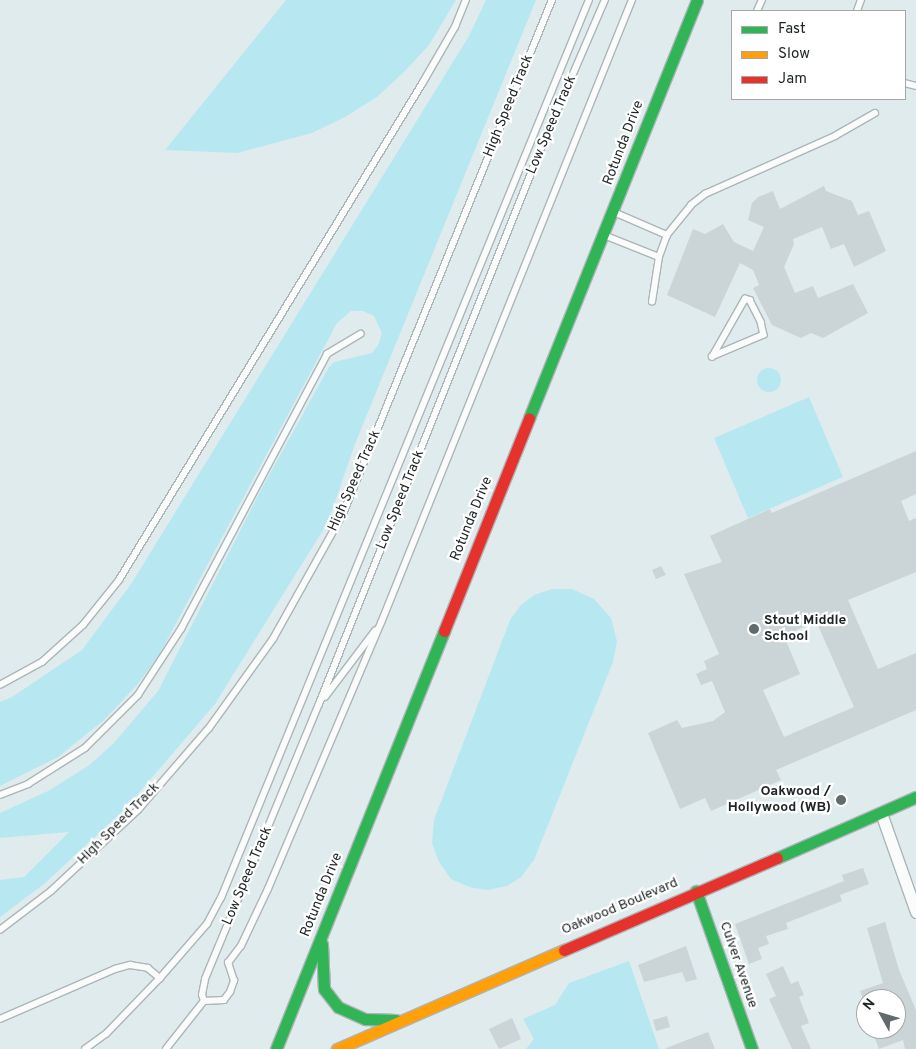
<!DOCTYPE html>
<html>
<head>
<meta charset="utf-8">
<style>
	body { margin:0 }
	#map { position:relative; width:916px; height:1049px; overflow:hidden; background:#e0ebed; font-family:Overpass,sans-serif }
	div>[style] { position:absolute }
	[style*='--x'] { left:calc(var(--x)*1px); top:calc(var(--y)*1px); width:calc(var(--w)*1px); rotate:calc(var(--a)*1deg) }
	.green>* { inset:0; background:#b7e8f1 }
	.round { border-radius:50% }
	.building>* { inset:0; background:#cbd4d6 }
	.roads { filter:drop-shadow(1px 0 #adb5b7) drop-shadow(-1px 0 #adb5b7) drop-shadow(0 1px #adb5b7) drop-shadow(0 -1px #adb5b7) }
	.lane>* { height:5.5px; margin:-2.75px; padding:0 2.75px; transform-origin:2.75px; border-radius:2.75px; background:#fafcfc }
	.street>* { height:11px; margin:-5.5px; padding:0 5.5px; transform-origin:5.5px; border-radius:5.5px; background:#fafcfc }
	.fast>* { height:11px; margin:-5.5px; padding:0 5.5px; transform-origin:5.5px; border-radius:5.5px; background:#30b455 }
	.slow>* { height:11px; margin:-5.5px; padding:0 5.5px; transform-origin:5.5px; border-radius:5.5px; background:#ff9f0a }
	.jam>* { height:11px; margin:-5.5px; padding:0 5.5px; transform-origin:5.5px; border-radius:5.5px; background:#e5322d }
	.dots>* { width:14px; height:14px; translate:-50% -50%; box-sizing:border-box; border:2px solid #fff; border-radius:50% }
	span { translate:-50% -50%; white-space:nowrap; text-align:center; line-height:1.15; -webkit-text-stroke:4.5px #fff; paint-order:stroke }
	.street-label { font-size:14px; color:#1e2526 }
	.poi-label { font-size:14px; color:#1e2526; font-weight:700 }
	.left { translate:0 -50%; text-align:left }
	.right { translate:-100% -50%; text-align:right }
	.legend { position:absolute; left:731px; top:10px; width:175px; height:90px; box-sizing:border-box; background:#fff; border:1px solid #a5a8a8; margin:0; padding:6px 9px; list-style:none; font-size:15px; color:#1e2526 }
	.legend li { display:flex; align-items:center; gap:10px; height:25px }
	.legend b { width:25px; border:1px solid #a5a8a8 }
	.north { position:absolute; left:856px; top:989px; width:50px; height:50px; box-sizing:border-box; background:#fff; border:1px solid #a5a8a8; border-radius:50%; rotate:309deg; font-size:14px; font-weight:700; line-height:20px; text-align:center; color:#1e2526 }
	.north::after { content:''; display:block; margin:auto; width:18px; height:22px; background:#626a6c; clip-path:polygon(50% 0,100% 100%,50% 72%,0 100%) }
</style>
</head>
<body>
<div id="map">
	<div class="green">
		<i style="clip-path:polygon(286px 0,456px 0,429px 45px,404px 72px,377px 97px,345px 117px,312px 133px,237px 153px,165px 150px)"></i>
		<i style="clip-path:polygon(486px 0,536px 0,355px 444px,328px 522px,215px 704px,125px 809px,44px 884px,0 917px,0 880px,24px 877px,69px 832px,0 838px,0 813px,48px 791px,88px 766px,113px 744px,158px 691px,262px 488px,329px 367px,334px 362px,372px 353px,378px 345px,382px 333px,374px 316px,363px 311px,351px 311px,337px 323px,159px 655px,137px 685px,104px 720px,58px 757px,0 786px,0 702px,12px 697px,82px 650px,131px 584px,469px 36px)"></i>
		<i class="round" style="left:757px;top:368px;width:24px;height:24px"></i>
		<i style="clip-path:polygon(809px 397px,843px 477px,748px 518px,714px 438px)"></i>
		<i style="clip-path:polygon(552px 589px,572px 589px,594px 599px,611px 618px,617px 641px,613px 662px,534px 860px,521px 877px,507px 886px,487px 890px,469px 887px,451px 879px,439px 862px,432px 843px,434px 820px,510px 620px,520px 606px,534px 595px)"></i>
		<i style="clip-path:polygon(629px 961px,659px 1049px,526px 1049px,534px 1039px,523px 1019px,555px 1005px,569px 983px)"></i>
	</div>
	<div class="building">
		<i style="clip-path:polygon(824px 186px,826px 191px,852px 201px,858px 215px,869px 211px,886px 251px,854px 267px,844px 244px,831px 249px,822px 227px,793px 239px,794px 244px,784px 267px,795px 293px,813px 286px,818px 298px,853px 284px,868px 313px,823px 338px,811px 333px,801px 338px,772px 325px,753px 288px,759px 285px,753px 270px,740px 263px,715px 317px,667px 295px,693px 229px,705px 234px,723px 224px,734px 242px,753px 251px,764px 227px,748px 220px,752px 203px,758px 197px,773px 191px,780px 209px)"></i>
		<i style="clip-path:polygon(evenodd,916px 451px,916px 494px,901px 501px,909px 521px,916px 518px,916px 572px,848px 600px,878px 669px,916px 653px,916px 710px,776px 770px,781px 780px,711px 811px,705px 798px,680px 809px,648px 733px,677px 720px,682px 728px,713px 721px,725px 712px,712px 681px,701px 685px,696px 674px,707px 669px,704px 661px,719px 654px,684px 574px,722px 562px,710px 536px,770px 509px,772px 513px,916px 451px,816px 621px,854px 707px,784px 737px,763px 690px,800px 674px,784px 636px,816px 621px)"></i>
		<i style="clip-path:polygon(661px 566px,666px 575px,656px 579px,652px 570px)"></i>
		<i style="clip-path:polygon(863px 868px,869px 884px,840px 895px,842px 901px,786px 923px,788px 929px,766px 936px,769px 944px,758px 948px,762px 959px,749px 964px,735px 924px,844px 881px,842px 875px)"></i>
		<i style="clip-path:polygon(885px 922px,899px 970px,916px 1010px,916px 1049px,905px 1049px,903px 1040px,879px 1049px,874px 1036px,896px 1029px,896px 999px,888px 999px,886px 995px,866px 999px,864px 1002px,860px 991px,883px 983px,867px 928px)"></i>
		<i style="clip-path:polygon(686px 946px,697px 979px,686px 982px,682px 972px,644px 982px,638px 965px)"></i>
		<i style="clip-path:polygon(783px 966px,791px 984px,798px 981px,804px 995px,799px 997px,809px 1023px,801px 1026px,811px 1049px,792px 1049px,769px 999px,776px 996px,766px 974px)"></i>
		<i style="clip-path:polygon(667px 1016px,670px 1027px,656px 1031px,653px 1020px)"></i>
		<i style="clip-path:polygon(512px 1018px,521px 1039px,499px 1049px,489px 1029px)"></i>
		<i style="clip-path:polygon(708px 1032px,715px 1049px,666px 1049px,666px 1048px)"></i>
	</div>
	<div class="roads">
		<div class="lane">
			<i style="--x:757;--y:11;--w:12;--a:-66"></i>
			<i style="--x:857;--y:11;--w:12;--a:-70"></i>
			<i style="--x:905;--y:83;--w:11;--a:15"></i>
			<i style="--x:614;--y:212;--w:58;--a:23.5"></i>
			<i style="--x:604;--y:235;--w:59;--a:21.8"></i>
			<i style="--x:745;--y:299;--w:5;--a:11"></i>
			<i style="--x:750;--y:300;--w:25;--a:63"></i>
			<i style="--x:761;--y:322;--w:13;--a:77"></i>
			<i style="--x:764;--y:335;--w:56;--a:157.1"></i>
			<i style="--x:712;--y:357;--w:67;--a:-60.4"></i>
			<i style="--x:652;--y:302;--w:46;--a:-81.2"></i>
			<i style="--x:659;--y:257;--w:23;--a:-70"></i>
			<i style="--x:667;--y:235;--w:38;--a:-51"></i>
			<i style="--x:691;--y:205;--w:18;--a:-38"></i>
			<i style="--x:705;--y:194;--w:142;--a:-24"></i>
			<i style="--x:835;--y:136;--w:46;--a:-29.9"></i>
			<i style="--x:0;--y:685;--w:48;--a:-28.7"></i>
			<i style="--x:42;--y:662;--w:55;--a:-42.1"></i>
			<i style="--x:83;--y:625;--w:58;--a:-51.3"></i>
			<i style="--x:119;--y:580;--w:581;--a:-58.58"></i>
			<i style="--x:422;--y:84;--w:66;--a:-59.9"></i>
			<i style="--x:455;--y:27;--w:29;--a:-68"></i>
			<i style="--x:325;--y:697;--w:83;--a:-52.9"></i>
			<i style="--x:0;--y:795;--w:30;--a:-21"></i>
			<i style="--x:28;--y:784;--w:67;--a:-32.3"></i>
			<i style="--x:85;--y:748;--w:75;--a:-45"></i>
			<i style="--x:138;--y:695;--w:79;--a:-56.9"></i>
			<i style="--x:181;--y:629;--w:311;--a:-62"></i>
			<i style="--x:327;--y:354;--w:39;--a:-31"></i>
			<i style="--x:0;--y:930;--w:64;--a:-37.4"></i>
			<i style="--x:51;--y:891;--w:119;--a:-43"></i>
			<i style="--x:138;--y:810;--w:108;--a:-49.1"></i>
			<i style="--x:209;--y:728;--w:110;--a:-54.3"></i>
			<i style="--x:273;--y:639;--w:143;--a:-60.8"></i>
			<i style="--x:343;--y:514;--w:555;--a:-67.87"></i>
			<i style="--x:204;--y:1001;--w:6;--a:-108"></i>
			<i style="--x:202;--y:995;--w:16;--a:-79"></i>
			<i style="--x:205;--y:979;--w:298;--a:-67.5"></i>
			<i style="--x:319;--y:704;--w:601;--a:-68.22"></i>
			<i style="--x:542;--y:146;--w:159;--a:-66.7"></i>
			<i style="--x:0;--y:1019;--w:125;--a:-23.5"></i>
			<i style="--x:115;--y:969;--w:16;--a:-15"></i>
			<i style="--x:130;--y:965;--w:18;--a:9"></i>
			<i style="--x:148;--y:968;--w:16;--a:40"></i>
			<i style="--x:85;--y:1049;--w:26;--a:-36"></i>
			<i style="--x:106;--y:1034;--w:78;--a:-46"></i>
			<i style="--x:160;--y:978;--w:72;--a:-49"></i>
			<i style="--x:207;--y:924;--w:30;--a:-62"></i>
			<i style="--x:221;--y:898;--w:970;--a:-67.72"></i>
			<i style="--x:166;--y:1049;--w:61;--a:-51.6"></i>
			<i style="--x:204;--y:1001;--w:20;--a:-3"></i>
			<i style="--x:224;--y:1000;--w:10;--a:-53"></i>
			<i style="--x:230;--y:992;--w:12;--a:-70"></i>
			<i style="--x:234;--y:981;--w:19;--a:-108"></i>
			<i style="--x:228;--y:963;--w:21;--a:-53"></i>
			<i style="--x:241;--y:946;--w:63;--a:-64.7"></i>
			<i style="--x:268;--y:889;--w:289;--a:-67"></i>
			<i style="--x:381;--y:623;--w:672;--a:-68.06"></i>
		</div>
		<div class="street">
			<i style="--x:881;--y:813;--w:105;--a:70.5"></i>
		</div>
		<div class="fast">
			<i style="--x:529;--y:418;--w:450;--a:-68.1"></i>
			<i style="--x:777;--y:858;--w:152;--a:-23.7"></i>
			<i style="--x:696;--y:891;--w:168;--a:70.5"></i>
			<i style="--x:322;--y:944;--w:45;--a:87.5"></i>
			<i style="--x:324;--y:989;--w:23;--a:52"></i>
			<i style="--x:338;--y:1007;--w:30;--a:24"></i>
			<i style="--x:365;--y:1019;--w:31;--a:2"></i>
			<i style="--x:276;--y:1049;--w:450;--a:-68.1"></i>
		</div>
		<div class="slow">
			<i style="--x:337;--y:1049;--w:248;--a:-23.6"></i>
		</div>
		<div class="jam">
			<i style="--x:444;--y:631;--w:229;--a:-68.2"></i>
			<i style="--x:564;--y:950;--w:232;--a:-23.4"></i>
		</div>
	</div>
	<div class="dots">
		<i style="left:754px;top:629px;background:#626a6c"></i>
		<i style="left:841px;top:800px;background:#626a6c"></i>
	</div>
	<div class="street-label">
		<span style="left:509px;top:106px;rotate:-68deg">High Speed Track</span>
		<span style="left:552px;top:125px;rotate:-67deg">Low Speed Track</span>
		<span style="left:624px;top:143px;rotate:-69deg">Rotunda Drive</span>
		<span style="left:355px;top:481px;rotate:-66deg">High Speed Track</span>
		<span style="left:401px;top:500px;rotate:-68deg">Low Speed Track</span>
		<span style="left:472px;top:519px;rotate:-68deg">Rotunda Drive</span>
		<span style="left:119px;top:824px;rotate:-45deg">High Speed Track</span>
		<span style="left:248px;top:876px;rotate:-67deg">Low Speed Track</span>
		<span style="left:322px;top:895px;rotate:-68deg">Rotunda Drive</span>
		<span style="left:620px;top:907px;rotate:-23deg">Oakwood Boulevard</span>
		<span style="left:738px;top:965px;rotate:71deg">Culver Avenue</span>
	</div>
	<div class="poi-label">
		<span class="left" style="left:764px;top:629px">Stout Middle<br>School</span>
		<span class="right" style="left:831px;top:800px">Oakwood /<br>Hollywood (WB)</span>
	</div>
	<ul class="legend">
	<li><b style="height:6px;background:#30b455"></b>Fast</li>
	<li><b style="height:6px;background:#ff9f0a"></b>Slow</li>
	<li><b style="height:6px;background:#e5322d"></b>Jam</li>
	</ul>
	<div class="north">N</div>
</div>
</body>
</html>
